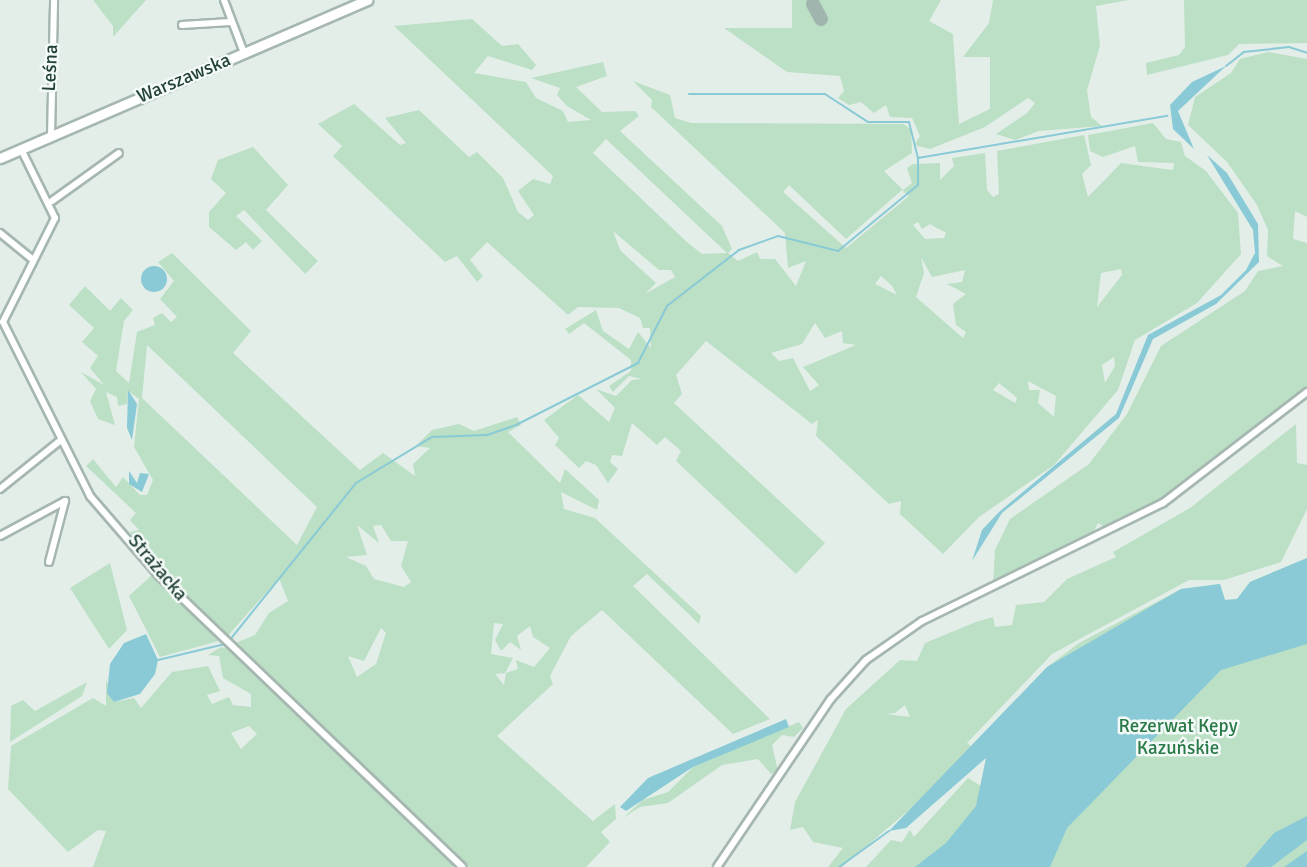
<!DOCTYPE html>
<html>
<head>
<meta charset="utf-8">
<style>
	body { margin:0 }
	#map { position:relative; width:1307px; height:867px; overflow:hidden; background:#e3eee9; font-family:Signika,sans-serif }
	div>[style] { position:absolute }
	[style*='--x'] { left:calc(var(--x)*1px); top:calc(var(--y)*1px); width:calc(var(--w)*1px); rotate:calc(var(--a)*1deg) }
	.green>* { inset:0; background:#bbe0c5 }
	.water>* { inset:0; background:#89cad6 }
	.round { border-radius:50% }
	.stream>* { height:2px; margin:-1px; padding:0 1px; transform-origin:1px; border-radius:1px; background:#89cad6 }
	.taxiway>* { height:14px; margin:-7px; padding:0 7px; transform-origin:7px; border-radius:7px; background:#a0b5ae }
	.roads { filter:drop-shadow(2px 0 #a5b7b0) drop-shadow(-2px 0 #a5b7b0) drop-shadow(0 2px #a5b7b0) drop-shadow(0 -2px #a5b7b0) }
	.street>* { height:6px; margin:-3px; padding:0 3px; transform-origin:3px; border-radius:3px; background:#fff }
	.secondary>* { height:9px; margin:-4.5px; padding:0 4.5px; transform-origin:4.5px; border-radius:4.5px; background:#fff }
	span { translate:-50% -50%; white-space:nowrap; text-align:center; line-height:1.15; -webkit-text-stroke:5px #f4faf7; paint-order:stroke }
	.street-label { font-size:19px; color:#224138 }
	.park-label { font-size:19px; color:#297a48 }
</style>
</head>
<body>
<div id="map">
	<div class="green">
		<i style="clip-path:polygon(93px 0,146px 0,113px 37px,113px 26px)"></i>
		<i style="clip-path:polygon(792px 0,941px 0,929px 21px,953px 34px,959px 124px,990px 109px,990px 57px,963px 57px,989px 23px,993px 0,1128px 0,1096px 6px,1100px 46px,1087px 90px,1091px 117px,1102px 126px,1039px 131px,1015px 140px,996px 134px,1027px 113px,1035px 103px,1028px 98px,985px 127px,930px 149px,914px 145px,920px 136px,912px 118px,890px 117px,886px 105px,874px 113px,861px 102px,849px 105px,838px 98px,844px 91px,840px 76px,787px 72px,724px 28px,792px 28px)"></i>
		<i style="clip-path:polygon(1184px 0,1307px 0,1307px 43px,1239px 44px,1228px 55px,1147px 75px,1146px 63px,1179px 55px,1185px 47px)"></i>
		<i style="clip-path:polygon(evenodd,472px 19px,502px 46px,518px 44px,536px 65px,532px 70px,488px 56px,474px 73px,526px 82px,536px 98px,563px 111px,568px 122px,591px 120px,567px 106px,557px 95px,560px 88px,531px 78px,603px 62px,607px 76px,576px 87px,602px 112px,635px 111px,639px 116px,620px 131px,722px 226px,732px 249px,728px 253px,738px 261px,757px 252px,760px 259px,775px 259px,796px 286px,806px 261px,788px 268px,785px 233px,651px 107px,652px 100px,633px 81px,670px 95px,675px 118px,691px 123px,903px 124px,911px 129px,912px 153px,884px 171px,903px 190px,912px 183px,907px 168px,913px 164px,940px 163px,940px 180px,954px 166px,952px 158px,985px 153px,987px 190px,993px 197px,999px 194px,997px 151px,1084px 135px,1091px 165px,1082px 174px,1088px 197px,1121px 163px,1173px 170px,1174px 163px,1138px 162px,1135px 146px,1103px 157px,1090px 151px,1088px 135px,1153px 123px,1166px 139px,1181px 142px,1185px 156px,1206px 171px,1238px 213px,1241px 254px,1197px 303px,1135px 340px,1118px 390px,1054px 465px,979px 517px,943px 554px,900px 514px,901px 501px,889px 504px,816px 436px,818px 420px,812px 424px,706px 341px,676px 375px,682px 394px,674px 403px,825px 543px,796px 574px,676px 461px,681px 451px,665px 437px,657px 445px,632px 423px,622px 456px,612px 455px,610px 462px,618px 469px,608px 483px,596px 465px,586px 461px,579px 468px,555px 445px,559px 438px,544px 420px,578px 395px,609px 422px,615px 408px,596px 389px,616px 396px,632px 380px,642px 379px,629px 376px,613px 392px,609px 386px,631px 371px,631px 360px,584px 323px,569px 334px,565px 329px,596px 310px,603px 331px,629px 349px,638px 332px,651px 348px,650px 328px,643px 328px,640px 318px,619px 308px,578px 307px,568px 315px,487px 242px,470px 260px,483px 276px,477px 282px,457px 256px,445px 262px,333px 156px,342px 146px,318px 124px,354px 104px,400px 145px,406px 143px,385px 118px,419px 110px,469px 157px,477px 152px,503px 178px,518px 212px,528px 220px,534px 215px,518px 191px,533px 179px,550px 184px,553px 176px,394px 26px,472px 19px,606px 139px,727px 253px,702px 254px,688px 243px,593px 153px,606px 139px,472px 19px,789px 185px,846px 239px,902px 190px,909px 196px,846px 248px,783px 192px,789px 185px,472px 19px,918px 222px,922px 229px,930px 224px,946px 233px,944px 238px,925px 239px,913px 225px,918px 222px,472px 19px,613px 231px,659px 270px,671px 270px,675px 277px,645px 294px,656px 283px,620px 250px,613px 231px,472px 19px,921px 257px,932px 277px,965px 270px,962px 282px,947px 284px,966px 294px,953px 304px,956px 325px,966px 332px,963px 338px,916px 297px,924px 273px,921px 257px,472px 19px,1121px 269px,1122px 275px,1097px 307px,1101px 273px,1121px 269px,472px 19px,881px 276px,892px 286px,897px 295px,875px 284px,881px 276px,472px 19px,815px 323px,825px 338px,842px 331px,843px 343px,856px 345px,803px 367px,819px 385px,810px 391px,793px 358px,779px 361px,771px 353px,802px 344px,815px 323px,472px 19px,1114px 357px,1115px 366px,1105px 383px,1102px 365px,1114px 357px,472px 19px,1028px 381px,1056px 396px,1054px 417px,1038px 403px,1040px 390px,1029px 390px,1028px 381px,472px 19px,999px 383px,1017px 398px,1015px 403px,993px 390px,999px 383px)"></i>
		<i style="clip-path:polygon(1268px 52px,1307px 59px,1307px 217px,1295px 211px,1293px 239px,1307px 243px,1307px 388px,1210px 468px,1153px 505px,1106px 528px,1098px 523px,1094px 531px,1100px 535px,993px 585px,995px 550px,1010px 519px,1089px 464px,1127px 414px,1161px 346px,1245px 291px,1258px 271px,1283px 266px,1267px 256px,1268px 230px,1257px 205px,1227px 162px,1188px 125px,1195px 97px,1231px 73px,1240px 59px)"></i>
		<i style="clip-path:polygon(253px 147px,288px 185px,266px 210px,318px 261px,305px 274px,244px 210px,236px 216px,262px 241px,253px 250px,246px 242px,236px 250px,209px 227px,209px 212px,226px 193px,211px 179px,218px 160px)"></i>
		<i style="clip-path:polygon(evenodd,172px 253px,251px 331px,233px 353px,360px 470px,383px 453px,415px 476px,413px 464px,430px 448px,416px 446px,432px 430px,459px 424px,474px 431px,517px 417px,521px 425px,508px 432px,560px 483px,565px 469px,599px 500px,597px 510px,561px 492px,564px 509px,595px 518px,701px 616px,699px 624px,647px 574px,633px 586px,770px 719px,733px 734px,602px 610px,571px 636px,550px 676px,553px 684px,497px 736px,593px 821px,615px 804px,616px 819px,601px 832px,610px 842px,586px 867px,466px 867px,233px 644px,255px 635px,269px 613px,288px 601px,279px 578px,226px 638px,156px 569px,130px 532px,139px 530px,130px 520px,136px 513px,86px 466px,93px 459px,116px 487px,123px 477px,140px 495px,147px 495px,153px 480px,134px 447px,139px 399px,128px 391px,127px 404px,118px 406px,117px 397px,106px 392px,115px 425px,98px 419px,90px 401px,96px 389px,81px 372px,104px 385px,90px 368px,98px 356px,82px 342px,94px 328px,69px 305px,85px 286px,110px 311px,121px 298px,133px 310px,124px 321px,116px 371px,129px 383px,137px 332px,155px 325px,153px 318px,162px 313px,171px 322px,177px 317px,160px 299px,174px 281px,158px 262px,172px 253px,147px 345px,317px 507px,297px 545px,142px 398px,147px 345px,172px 253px,357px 525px,379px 543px,373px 526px,381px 525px,391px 541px,408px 541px,401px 566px,411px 582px,404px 587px,374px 579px,366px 566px,346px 557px,367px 555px,357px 525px,172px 253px,494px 623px,503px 624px,495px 640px,501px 651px,510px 642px,521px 650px,517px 636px,530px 626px,533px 637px,550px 648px,534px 667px,516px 660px,518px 669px,506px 673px,504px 685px,495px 674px,505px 673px,513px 658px,491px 654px,494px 623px,172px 253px,381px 628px,386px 633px,376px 664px,357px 677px,348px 656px,364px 661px,381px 628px)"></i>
		<i style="clip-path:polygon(evenodd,1296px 424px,1297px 463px,1307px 465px,1307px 509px,1281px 562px,1224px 580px,1189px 580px,1052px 654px,967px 743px,971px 746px,936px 787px,842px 867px,828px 867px,843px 848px,813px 842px,803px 827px,790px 830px,795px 802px,846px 709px,900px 660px,917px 661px,925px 643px,976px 622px,993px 617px,995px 627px,1012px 625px,1016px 605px,1044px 602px,1067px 579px,1116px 557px,1113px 552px,1190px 508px,1296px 424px,905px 705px,910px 717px,885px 714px,895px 713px,905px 705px)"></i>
		<i style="clip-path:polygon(1307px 558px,1307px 867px,866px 867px,891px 840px,902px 842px,910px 830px,914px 837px,968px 778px,984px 788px,1047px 667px,1079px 643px,1181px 589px,1220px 584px,1225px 600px,1237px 599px,1250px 582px)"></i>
		<i style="clip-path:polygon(110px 563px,127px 630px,109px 649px,70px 588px)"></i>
		<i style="clip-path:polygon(152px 575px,219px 641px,160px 657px,129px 596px)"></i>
		<i style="clip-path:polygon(evenodd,221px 647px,230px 650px,458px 867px,93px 867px,106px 831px,98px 830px,68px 852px,8px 789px,11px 746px,93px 698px,106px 706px,106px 679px,114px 702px,134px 698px,141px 708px,172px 672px,208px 666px,220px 691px,207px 695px,212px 704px,229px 697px,233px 705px,251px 707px,251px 694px,223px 678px,219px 656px,208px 655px,221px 647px,249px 726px,257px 734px,241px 749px,231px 733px,249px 726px)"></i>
		<i style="clip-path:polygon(87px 682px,82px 696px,10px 742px,11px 706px,23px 700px,35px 711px)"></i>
		<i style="clip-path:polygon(799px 722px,803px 728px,794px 737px,782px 735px,772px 745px,778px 771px,771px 774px,758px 759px,722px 765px,668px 803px,640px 807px,623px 818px,643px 800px,668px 792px,693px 767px)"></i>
	</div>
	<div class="water">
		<i style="clip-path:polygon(1226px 66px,1178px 111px,1194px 149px,1173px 129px,1170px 105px,1192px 82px)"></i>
		<i style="clip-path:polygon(1207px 155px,1227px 173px,1258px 224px,1259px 262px,1216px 304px,1153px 339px,1119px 418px,1002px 513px,972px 561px,982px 530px,999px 512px,1116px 414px,1148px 335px,1221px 295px,1246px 270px,1255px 253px,1253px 230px)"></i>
		<i class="round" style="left:141px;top:266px;width:26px;height:26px"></i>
		<i style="clip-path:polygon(128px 390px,137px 404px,132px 440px,127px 428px)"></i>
		<i style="clip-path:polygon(129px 471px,137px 483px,140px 473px,149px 474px,142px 492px,129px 484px)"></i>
		<i style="clip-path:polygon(1307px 558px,1307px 644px,1221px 670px,1067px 828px,1050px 867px,915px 867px,946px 843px,976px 806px,986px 758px,906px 828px,889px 831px,1047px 667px,1181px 589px,1220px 584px,1225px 600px,1237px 599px,1250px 582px)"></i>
		<i style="clip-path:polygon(146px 634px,158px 660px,155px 674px,140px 694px,114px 702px,107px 693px,110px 664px,124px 643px)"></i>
		<i style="clip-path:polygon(786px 719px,789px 727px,693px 767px,626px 811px,620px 807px,648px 778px)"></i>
		<i style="clip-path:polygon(1307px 816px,1307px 840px,1271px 867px,1245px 867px,1274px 833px)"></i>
		<i style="clip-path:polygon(1307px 851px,1307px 867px,1284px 867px)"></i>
	</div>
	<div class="stream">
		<i style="--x:1226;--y:66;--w:23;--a:-38"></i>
		<i style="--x:1244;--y:52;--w:45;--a:-6.3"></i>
		<i style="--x:1289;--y:47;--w:19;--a:18"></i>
		<i style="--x:689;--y:94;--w:136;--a:0"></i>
		<i style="--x:825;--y:94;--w:51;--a:33.1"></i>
		<i style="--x:868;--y:122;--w:41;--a:0"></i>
		<i style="--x:909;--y:122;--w:37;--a:76"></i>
		<i style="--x:918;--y:158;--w:253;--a:-9.6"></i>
		<i style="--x:229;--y:641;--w:203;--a:-51.2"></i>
		<i style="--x:356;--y:483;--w:89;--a:-31.2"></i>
		<i style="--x:432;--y:437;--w:55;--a:-2.1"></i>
		<i style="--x:487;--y:435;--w:31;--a:-19"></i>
		<i style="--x:516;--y:425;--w:137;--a:-26.9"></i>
		<i style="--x:638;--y:363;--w:64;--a:-63"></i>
		<i style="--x:667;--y:306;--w:91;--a:-37.9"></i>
		<i style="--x:739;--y:250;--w:41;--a:-19.7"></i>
		<i style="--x:778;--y:236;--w:62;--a:14"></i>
		<i style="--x:838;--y:251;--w:104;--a:-39.5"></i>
		<i style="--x:918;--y:185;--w:27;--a:-90"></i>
		<i style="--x:158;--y:660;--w:69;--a:-13.4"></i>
		<i style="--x:839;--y:867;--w:62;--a:-35.8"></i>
	</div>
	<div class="taxiway">
		<i style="--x:813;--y:4;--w:17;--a:62"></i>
	</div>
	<div class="roads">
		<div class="street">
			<i style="--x:224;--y:0;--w:57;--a:69.3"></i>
			<i style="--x:182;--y:25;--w:48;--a:-3.6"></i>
			<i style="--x:51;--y:136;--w:136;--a:-88.7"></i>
			<i style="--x:21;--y:149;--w:77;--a:63.8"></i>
			<i style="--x:55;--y:218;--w:116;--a:116.6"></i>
			<i style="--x:3;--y:322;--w:195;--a:63.4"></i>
			<i style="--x:90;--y:496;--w:106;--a:49.2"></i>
			<i style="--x:159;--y:576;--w:420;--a:43.8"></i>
			<i style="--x:52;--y:201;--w:82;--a:-35.6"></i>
			<i style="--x:0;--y:233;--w:41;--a:39.1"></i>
			<i style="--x:0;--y:489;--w:78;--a:-38.8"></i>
			<i style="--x:0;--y:536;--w:74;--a:-28.3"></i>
			<i style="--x:65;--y:501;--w:63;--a:104.7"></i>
			<i style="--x:717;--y:867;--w:202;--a:-55.9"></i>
			<i style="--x:830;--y:700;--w:54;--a:-48"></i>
			<i style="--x:866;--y:660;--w:68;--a:-34.9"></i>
			<i style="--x:922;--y:621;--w:268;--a:-26.1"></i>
			<i style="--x:1163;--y:503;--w:182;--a:-37.6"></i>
		</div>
		<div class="secondary">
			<i style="--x:0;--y:158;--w:400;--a:-23.3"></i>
		</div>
	</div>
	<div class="street-label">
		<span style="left:51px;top:68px;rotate:-87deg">Leśna</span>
		<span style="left:184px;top:79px;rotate:-23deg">Warszawska</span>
		<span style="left:157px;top:568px;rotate:50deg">Strażacka</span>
	</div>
	<div class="park-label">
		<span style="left:1178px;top:738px">Rezerwat Kępy<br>Kazuńskie</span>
	</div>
</div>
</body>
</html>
